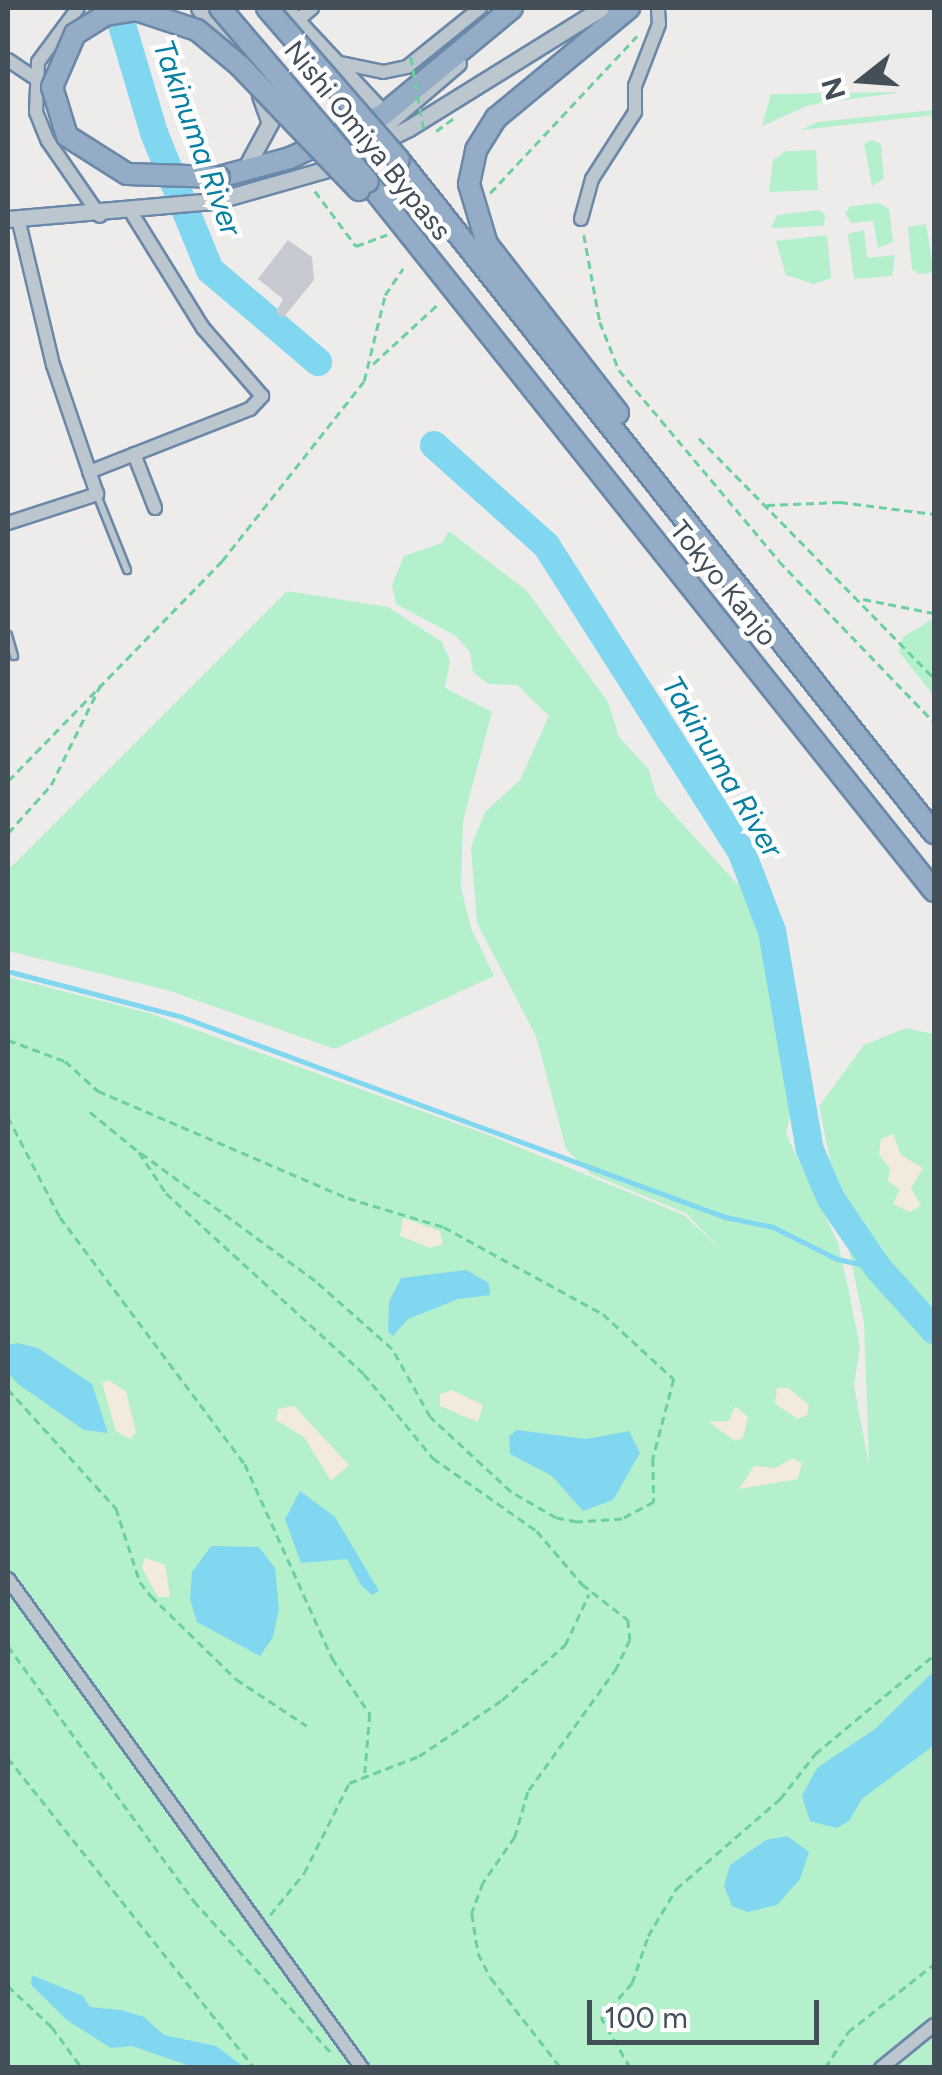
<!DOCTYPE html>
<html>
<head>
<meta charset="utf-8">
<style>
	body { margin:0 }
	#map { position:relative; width:942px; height:2075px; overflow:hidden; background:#eeebeb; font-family:Figtree,sans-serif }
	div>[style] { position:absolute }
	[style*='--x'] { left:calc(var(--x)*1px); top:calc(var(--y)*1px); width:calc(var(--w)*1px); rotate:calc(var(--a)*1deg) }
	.green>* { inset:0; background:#b5f0cc }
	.sand>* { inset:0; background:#f2eada }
	.water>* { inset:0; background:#80d7ef }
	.stream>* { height:5px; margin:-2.5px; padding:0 2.5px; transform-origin:2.5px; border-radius:2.5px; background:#80d7ef }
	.river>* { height:28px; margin:-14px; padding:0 14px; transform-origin:14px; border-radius:14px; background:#80d7ef }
	.building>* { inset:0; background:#c7cad1 }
	.path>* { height:2.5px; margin-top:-1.25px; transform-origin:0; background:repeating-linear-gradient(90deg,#6ccf9f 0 8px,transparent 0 13px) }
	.roads { filter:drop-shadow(2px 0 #6b88a9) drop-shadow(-2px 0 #6b88a9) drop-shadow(0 2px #6b88a9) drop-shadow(0 -2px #6b88a9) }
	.service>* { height:6px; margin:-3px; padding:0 3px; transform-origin:3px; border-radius:3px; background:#bbc6cf }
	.minor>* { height:12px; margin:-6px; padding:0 6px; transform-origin:6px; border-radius:6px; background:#bbc6cf }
	.tertiary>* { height:15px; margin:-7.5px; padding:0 7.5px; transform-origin:7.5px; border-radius:7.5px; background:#bbc6cf }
	.trunk>* { height:20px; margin:-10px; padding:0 10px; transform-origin:10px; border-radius:10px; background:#94acc5 }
	.path-bridge>* { height:2.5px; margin-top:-1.25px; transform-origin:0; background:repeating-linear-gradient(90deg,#6ccf9f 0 8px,transparent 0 13px) }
	.bridges { filter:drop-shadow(2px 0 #6b88a9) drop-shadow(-2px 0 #6b88a9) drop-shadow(0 2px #6b88a9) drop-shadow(0 -2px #6b88a9) }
	.trunk-bridge>* { height:20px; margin:-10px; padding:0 10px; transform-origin:10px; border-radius:10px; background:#94acc5 }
	span { translate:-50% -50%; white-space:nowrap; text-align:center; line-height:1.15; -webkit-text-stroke:9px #fff; paint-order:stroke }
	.street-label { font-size:28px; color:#434f59 }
	.water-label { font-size:30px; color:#0680a2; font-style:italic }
	.frame { position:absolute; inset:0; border:10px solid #434f59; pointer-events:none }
	.north { position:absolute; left:812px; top:30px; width:100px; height:100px; -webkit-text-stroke:8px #fff; paint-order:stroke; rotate:253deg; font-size:28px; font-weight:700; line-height:40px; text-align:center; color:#434f59 }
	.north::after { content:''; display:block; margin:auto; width:35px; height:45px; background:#434f59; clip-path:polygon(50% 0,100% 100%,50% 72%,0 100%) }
	.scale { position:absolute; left:587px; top:2000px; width:232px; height:45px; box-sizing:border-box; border:5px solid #434f59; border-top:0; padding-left:12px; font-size:30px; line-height:35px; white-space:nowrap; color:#434f59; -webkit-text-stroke:8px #fff; paint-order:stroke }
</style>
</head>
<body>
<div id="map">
	<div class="green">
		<i style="clip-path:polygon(902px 92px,809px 105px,762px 126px,771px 94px)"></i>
		<i style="clip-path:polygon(934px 110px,934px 115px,800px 130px,818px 122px)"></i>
		<i style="clip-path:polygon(872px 140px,881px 144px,884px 179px,872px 186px,864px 144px)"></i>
		<i style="clip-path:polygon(816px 150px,818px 190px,769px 192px,773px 160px,786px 151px)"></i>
		<i style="clip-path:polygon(879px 203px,889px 209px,893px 242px,878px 248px,873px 221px,851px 223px,845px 213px,851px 206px)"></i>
		<i style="clip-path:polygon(818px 210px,825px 214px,824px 226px,771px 228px,777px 215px)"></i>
		<i style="clip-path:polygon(926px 224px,934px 272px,919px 274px,912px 269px,908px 227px)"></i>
		<i style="clip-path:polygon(864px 230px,867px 258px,895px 255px,892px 276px,854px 279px,848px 234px)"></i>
		<i style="clip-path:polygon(827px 235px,831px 278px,814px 284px,786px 275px,776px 241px)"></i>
		<i style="clip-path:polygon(449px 531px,527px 591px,608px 702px,619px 737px,649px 770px,656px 795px,752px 900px,778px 1025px,790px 1116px,786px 1134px,838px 1243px,849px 1292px,860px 1347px,854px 1385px,869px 1465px,864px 1323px,819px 1106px,864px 1045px,906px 1028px,934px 1034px,934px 2067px,8px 2067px,8px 977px,149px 1013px,494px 1137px,684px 1215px,720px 1249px,686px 1213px,591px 1174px,566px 1149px,536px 1036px,477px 923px,471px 847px,485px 812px,520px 780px,549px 716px,517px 685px,488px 684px,473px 672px,470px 652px,456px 636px,396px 604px,392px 585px,404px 556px,442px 543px)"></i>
		<i style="clip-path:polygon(287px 591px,388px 607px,442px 642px,450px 661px,445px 688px,492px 712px,463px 821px,461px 888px,471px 928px,494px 976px,335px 1049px,167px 990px,8px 951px,8px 870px)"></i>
		<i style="clip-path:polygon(934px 618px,934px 696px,899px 652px,903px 637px)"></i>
	</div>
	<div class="sand">
		<i style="clip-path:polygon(893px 1134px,901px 1155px,923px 1168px,911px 1188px,921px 1205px,910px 1212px,893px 1204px,900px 1189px,888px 1181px,890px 1168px,879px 1155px,881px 1139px)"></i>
		<i style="clip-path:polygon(403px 1218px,440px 1231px,443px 1244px,430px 1248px,400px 1236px)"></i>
		<i style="clip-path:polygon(108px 1380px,126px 1391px,136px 1433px,130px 1439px,116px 1431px,102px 1383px)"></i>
		<i style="clip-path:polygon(777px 1388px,788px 1388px,809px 1405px,807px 1415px,798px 1419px,775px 1404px)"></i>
		<i style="clip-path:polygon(452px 1390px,483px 1405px,478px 1422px,440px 1406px,440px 1394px)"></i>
		<i style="clip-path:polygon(294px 1406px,349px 1465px,331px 1481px,304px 1437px,276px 1420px,278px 1409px)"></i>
		<i style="clip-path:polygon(735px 1406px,748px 1417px,743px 1438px,735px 1441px,709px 1422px,729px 1421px)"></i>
		<i style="clip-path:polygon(793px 1458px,802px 1463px,798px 1479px,739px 1489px,754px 1466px,775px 1468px)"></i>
		<i style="clip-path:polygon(145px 1558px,165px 1565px,170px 1597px,158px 1597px,142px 1568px)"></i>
	</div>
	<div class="water">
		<i style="clip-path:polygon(466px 1270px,489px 1283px,490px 1295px,458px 1299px,408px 1319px,393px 1336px,388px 1332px,389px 1302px,401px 1278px)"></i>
		<i style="clip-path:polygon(18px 1343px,38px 1348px,92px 1384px,108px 1433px,84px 1430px,18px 1384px,8px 1373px,8px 1345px)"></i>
		<i style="clip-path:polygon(517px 1430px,586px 1439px,629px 1431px,640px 1453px,613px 1500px,583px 1511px,552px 1476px,510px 1454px,509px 1436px)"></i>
		<i style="clip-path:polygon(300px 1491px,335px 1517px,379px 1591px,372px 1595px,361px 1585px,347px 1559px,301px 1563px,285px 1519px)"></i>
		<i style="clip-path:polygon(211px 1546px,259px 1547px,275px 1568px,279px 1609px,273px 1637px,260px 1656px,197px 1622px,190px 1599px,192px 1572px)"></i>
		<i style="clip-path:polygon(934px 1671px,933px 1746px,862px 1799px,849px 1821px,837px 1828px,810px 1821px,802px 1796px,817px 1768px,875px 1729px)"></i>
		<i style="clip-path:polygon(787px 1836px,809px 1852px,800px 1879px,777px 1905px,748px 1912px,732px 1906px,724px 1886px,730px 1865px,766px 1840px)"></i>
		<i style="clip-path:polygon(32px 1975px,83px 1996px,90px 2007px,121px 2010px,144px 2017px,164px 2035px,216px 2046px,244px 2067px,193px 2067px,132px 2046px,111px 2048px,68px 2021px,31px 1985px)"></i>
	</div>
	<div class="stream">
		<i style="--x:11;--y:972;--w:177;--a:14.7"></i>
		<i style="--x:182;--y:1017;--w:579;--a:20.22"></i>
		<i style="--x:725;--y:1217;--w:49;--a:11.8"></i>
		<i style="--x:773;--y:1227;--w:72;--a:26.6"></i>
		<i style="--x:837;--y:1259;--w:42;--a:12.4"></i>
	</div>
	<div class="river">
		<i style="--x:117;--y:8;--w:130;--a:73.5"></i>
		<i style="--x:154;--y:133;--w:148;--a:67.8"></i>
		<i style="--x:210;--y:270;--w:142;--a:40.4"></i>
		<i style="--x:434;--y:445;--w:150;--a:41.8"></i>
		<i style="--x:546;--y:545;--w:365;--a:57.5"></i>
		<i style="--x:742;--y:853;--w:84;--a:69"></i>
		<i style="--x:772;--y:931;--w:222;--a:80.2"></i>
		<i style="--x:810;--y:1150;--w:53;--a:66.8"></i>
		<i style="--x:831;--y:1199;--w:83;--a:55.7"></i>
		<i style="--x:878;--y:1268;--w:84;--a:47.9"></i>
	</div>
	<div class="building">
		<i style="clip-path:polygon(288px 240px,312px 257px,314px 280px,283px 318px,276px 312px,283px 299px,258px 279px)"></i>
	</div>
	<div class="path">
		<i style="--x:436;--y:131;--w:24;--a:-36"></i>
		<i style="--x:315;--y:191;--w:69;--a:53.3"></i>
		<i style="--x:356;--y:246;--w:33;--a:-20"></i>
		<i style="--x:490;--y:193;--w:215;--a:-46.9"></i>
		<i style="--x:584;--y:235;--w:88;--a:79.6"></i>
		<i style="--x:600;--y:322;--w:52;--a:68.4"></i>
		<i style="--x:619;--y:370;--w:249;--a:50"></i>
		<i style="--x:779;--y:561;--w:223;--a:46.1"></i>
		<i style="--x:373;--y:364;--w:90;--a:-42.7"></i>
		<i style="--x:699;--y:438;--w:336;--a:45.6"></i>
		<i style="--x:767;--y:505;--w:73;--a:-2.4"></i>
		<i style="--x:840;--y:502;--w:95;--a:7.3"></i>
		<i style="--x:863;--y:599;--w:72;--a:11.2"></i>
		<i style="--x:8;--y:781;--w:307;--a:-45.8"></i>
		<i style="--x:222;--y:561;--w:229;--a:-51.7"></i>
		<i style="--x:364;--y:381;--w:89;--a:-76.3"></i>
		<i style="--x:385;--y:295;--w:32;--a:-56"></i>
		<i style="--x:8;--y:833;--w:64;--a:-48.1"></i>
		<i style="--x:51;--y:785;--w:115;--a:-63.7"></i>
		<i style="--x:8;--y:1040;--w:61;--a:20.2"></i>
		<i style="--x:65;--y:1061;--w:45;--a:42.3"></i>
		<i style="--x:98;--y:1091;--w:272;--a:23.2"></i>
		<i style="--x:348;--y:1198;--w:100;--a:16.8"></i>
		<i style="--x:444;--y:1227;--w:181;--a:28.7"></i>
		<i style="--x:603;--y:1314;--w:96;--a:42.5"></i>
		<i style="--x:674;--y:1379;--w:83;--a:104.7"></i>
		<i style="--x:653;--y:1459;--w:43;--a:88.7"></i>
		<i style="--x:654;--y:1502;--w:36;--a:152"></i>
		<i style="--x:622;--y:1519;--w:45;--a:176.2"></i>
		<i style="--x:577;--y:1522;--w:21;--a:-169"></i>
		<i style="--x:556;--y:1518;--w:52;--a:-150"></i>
		<i style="--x:511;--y:1492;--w:110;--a:-137.2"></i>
		<i style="--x:430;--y:1417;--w:78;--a:-119.2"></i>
		<i style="--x:392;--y:1349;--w:103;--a:-138.6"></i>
		<i style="--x:315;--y:1281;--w:218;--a:-143.8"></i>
		<i style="--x:90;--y:1112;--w:63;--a:39.2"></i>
		<i style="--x:139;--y:1152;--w:49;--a:56.6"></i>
		<i style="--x:166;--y:1193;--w:268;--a:42.4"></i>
		<i style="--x:364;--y:1374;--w:109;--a:50.6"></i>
		<i style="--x:433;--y:1458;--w:127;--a:35.1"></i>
		<i style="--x:537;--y:1531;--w:70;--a:49.7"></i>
		<i style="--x:582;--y:1584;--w:58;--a:38"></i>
		<i style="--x:628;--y:1620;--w:20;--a:84"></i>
		<i style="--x:630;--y:1640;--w:31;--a:115"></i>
		<i style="--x:617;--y:1668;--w:153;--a:125.7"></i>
		<i style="--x:528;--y:1792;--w:47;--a:106.1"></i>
		<i style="--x:515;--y:1837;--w:56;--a:124.8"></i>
		<i style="--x:483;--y:1883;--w:33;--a:110"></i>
		<i style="--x:472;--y:1914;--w:39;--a:81"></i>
		<i style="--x:478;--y:1953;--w:28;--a:63"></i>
		<i style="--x:491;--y:1978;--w:114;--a:52.1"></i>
		<i style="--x:8;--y:1117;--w:113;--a:62.5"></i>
		<i style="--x:60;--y:1217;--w:309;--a:53.2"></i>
		<i style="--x:245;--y:1464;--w:213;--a:65.8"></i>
		<i style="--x:332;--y:1658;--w:68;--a:55.8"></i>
		<i style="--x:370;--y:1714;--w:59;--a:94.8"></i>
		<i style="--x:8;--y:1389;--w:161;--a:47.8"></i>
		<i style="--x:116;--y:1508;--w:78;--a:72"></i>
		<i style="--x:140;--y:1582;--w:18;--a:52"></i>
		<i style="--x:151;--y:1596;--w:119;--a:44.3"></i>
		<i style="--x:236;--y:1679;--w:85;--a:33.5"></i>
		<i style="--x:8;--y:1646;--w:316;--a:53.9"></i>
		<i style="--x:194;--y:1901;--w:207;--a:47.9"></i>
		<i style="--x:8;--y:1758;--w:396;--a:51.5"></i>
		<i style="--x:270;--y:1915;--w:54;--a:-51"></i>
		<i style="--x:304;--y:1873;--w:101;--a:-63.4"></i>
		<i style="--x:349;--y:1783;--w:75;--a:-21.1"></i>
		<i style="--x:419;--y:1756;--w:100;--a:-34"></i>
		<i style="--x:502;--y:1700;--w:84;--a:-41.1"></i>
		<i style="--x:565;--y:1645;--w:56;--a:-64.8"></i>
		<i style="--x:8;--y:1986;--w:60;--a:43"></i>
		<i style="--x:52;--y:2027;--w:51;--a:53.8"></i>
		<i style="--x:630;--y:2068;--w:58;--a:-120.1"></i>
		<i style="--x:601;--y:2018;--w:47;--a:-48.5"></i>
		<i style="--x:632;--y:1983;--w:50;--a:-71.2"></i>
		<i style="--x:648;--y:1936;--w:55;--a:-59.2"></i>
		<i style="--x:676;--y:1889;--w:138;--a:-40.9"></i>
		<i style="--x:780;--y:1799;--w:57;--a:-52.1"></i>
		<i style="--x:815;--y:1754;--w:155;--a:-39.8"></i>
		<i style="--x:825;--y:2068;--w:43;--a:-57.4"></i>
		<i style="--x:848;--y:2032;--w:110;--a:-38.3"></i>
	</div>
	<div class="roads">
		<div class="service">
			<i style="--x:97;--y:495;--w:81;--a:68.2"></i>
			<i style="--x:8;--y:635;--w:22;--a:74"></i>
		</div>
		<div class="minor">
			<i style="--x:78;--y:8;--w:67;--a:126.5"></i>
			<i style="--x:38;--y:62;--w:50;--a:92.3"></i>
			<i style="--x:36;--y:112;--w:31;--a:68"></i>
			<i style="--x:48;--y:141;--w:91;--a:55.3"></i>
			<i style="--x:297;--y:21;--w:20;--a:-41"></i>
			<i style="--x:8;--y:60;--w:32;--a:34"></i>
			<i style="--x:336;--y:62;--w:48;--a:12"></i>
			<i style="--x:383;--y:72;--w:25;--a:-12"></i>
			<i style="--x:407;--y:67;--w:94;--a:-38.9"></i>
			<i style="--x:581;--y:219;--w:41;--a:-74.6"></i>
			<i style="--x:592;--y:179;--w:80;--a:-57.3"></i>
			<i style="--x:635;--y:112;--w:26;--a:-90"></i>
			<i style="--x:635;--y:86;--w:66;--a:-68.8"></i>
			<i style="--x:659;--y:24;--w:16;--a:-94"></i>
			<i style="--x:134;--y:454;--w:58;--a:68.7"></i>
			<i style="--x:89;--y:472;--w:173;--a:-21.4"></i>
			<i style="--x:250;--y:409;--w:18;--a:-47"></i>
			<i style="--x:262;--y:396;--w:90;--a:-130.9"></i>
			<i style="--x:203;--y:328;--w:137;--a:-121.8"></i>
			<i style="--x:8;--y:523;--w:94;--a:-18"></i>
			<i style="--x:97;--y:494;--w:136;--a:-108.8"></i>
			<i style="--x:53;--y:365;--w:151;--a:-103.4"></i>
			<i style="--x:8;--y:1579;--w:604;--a:54.1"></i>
			<i style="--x:881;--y:2068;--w:68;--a:-39.1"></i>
		</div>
		<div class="tertiary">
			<i style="--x:199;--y:8;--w:59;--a:53.3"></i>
			<i style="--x:285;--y:8;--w:145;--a:47"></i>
			<i style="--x:369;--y:139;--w:117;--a:-40.5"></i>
			<i style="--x:244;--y:171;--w:55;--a:-61.6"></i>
			<i style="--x:270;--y:123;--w:30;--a:-110"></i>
			<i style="--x:8;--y:219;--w:208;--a:-5"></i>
			<i style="--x:215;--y:201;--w:116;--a:-15.9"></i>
			<i style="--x:327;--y:169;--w:92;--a:-26.6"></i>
			<i style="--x:409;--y:128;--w:227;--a:-31.9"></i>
		</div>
		<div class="trunk">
			<i style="--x:399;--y:160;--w:860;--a:51.52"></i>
			<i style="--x:219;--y:177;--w:73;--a:-15"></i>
			<i style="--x:290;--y:158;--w:104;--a:-25.1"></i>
			<i style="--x:384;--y:114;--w:166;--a:-39.6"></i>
			<i style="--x:368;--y:182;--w:907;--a:51.4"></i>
			<i style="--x:618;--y:413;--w:214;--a:-127.8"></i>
			<i style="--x:487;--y:244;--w:63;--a:-106.7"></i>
			<i style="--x:469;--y:184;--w:35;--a:-78"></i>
			<i style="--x:476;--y:150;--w:38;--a:-58"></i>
			<i style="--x:496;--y:118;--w:173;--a:-39.6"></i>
		</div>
	</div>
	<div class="path-bridge">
		<i style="--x:411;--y:57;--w:75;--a:80"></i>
	</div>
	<div class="bridges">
		<div class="trunk-bridge">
			<i style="--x:220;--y:8;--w:228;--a:49.6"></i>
			<i style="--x:267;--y:8;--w:201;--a:49"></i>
			<i style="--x:219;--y:177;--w:92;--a:-178.1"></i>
			<i style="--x:127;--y:174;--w:71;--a:-147.7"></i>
			<i style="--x:67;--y:136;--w:51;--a:-107"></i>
			<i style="--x:52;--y:87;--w:58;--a:-66.5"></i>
			<i style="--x:75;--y:34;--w:36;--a:-32"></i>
			<i style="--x:105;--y:15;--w:31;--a:-9"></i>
			<i style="--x:136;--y:10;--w:64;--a:18.2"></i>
			<i style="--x:197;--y:30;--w:56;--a:39.9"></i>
			<i style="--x:240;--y:66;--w:172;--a:46.2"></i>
		</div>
	</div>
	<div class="street-label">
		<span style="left:368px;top:140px;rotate:51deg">Nishi Omiya Bypass</span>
		<span style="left:724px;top:583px;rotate:51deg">Tokyo Kanjo</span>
	</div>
	<div class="water-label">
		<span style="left:197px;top:138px;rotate:70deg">Takinuma River</span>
		<span style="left:722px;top:767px;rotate:59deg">Takinuma River</span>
	</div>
	<div class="frame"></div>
	<div class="north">N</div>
	<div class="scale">100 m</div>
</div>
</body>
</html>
